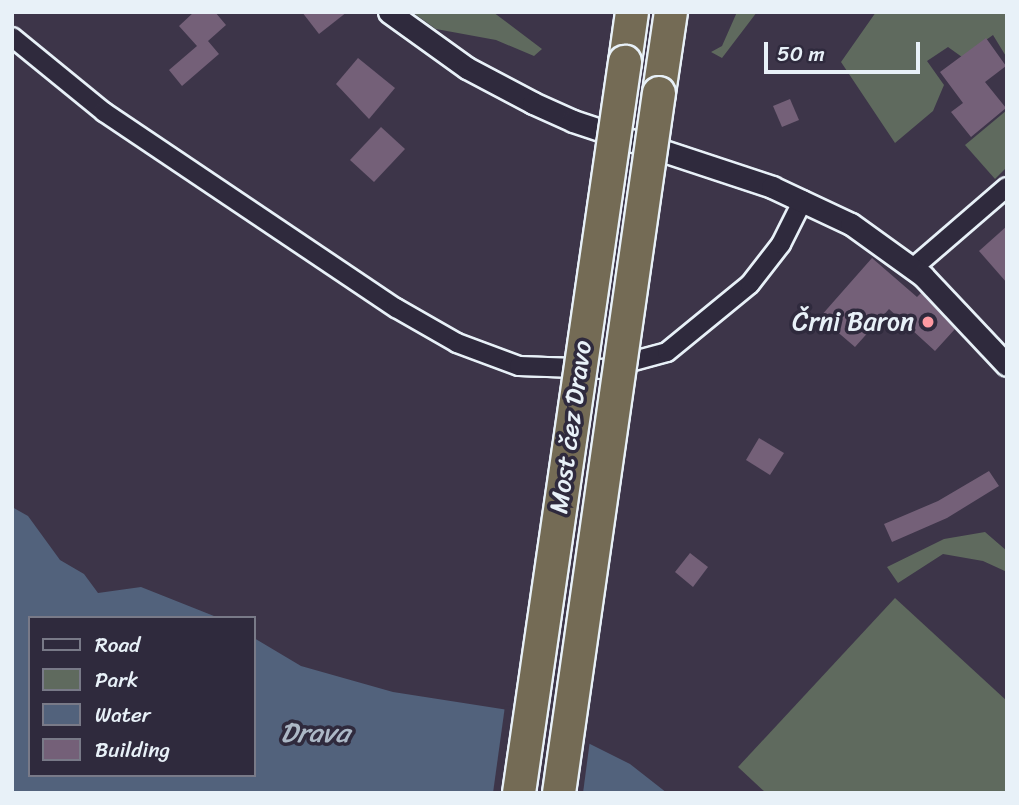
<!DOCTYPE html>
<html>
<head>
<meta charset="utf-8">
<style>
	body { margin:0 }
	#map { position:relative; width:1019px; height:805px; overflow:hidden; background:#3d3549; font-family:Sriracha,sans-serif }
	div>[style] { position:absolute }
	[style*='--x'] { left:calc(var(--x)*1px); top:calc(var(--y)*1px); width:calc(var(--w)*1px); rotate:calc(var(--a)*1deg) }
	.green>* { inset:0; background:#5f6a5e }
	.water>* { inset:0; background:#52627c }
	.pier>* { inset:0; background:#3d3549 }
	.building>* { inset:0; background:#746078 }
	.roads { filter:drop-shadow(2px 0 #e8f1f8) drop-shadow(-2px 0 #e8f1f8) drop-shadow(0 2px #e8f1f8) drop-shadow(0 -2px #e8f1f8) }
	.minor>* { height:18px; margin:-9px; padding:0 9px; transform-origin:9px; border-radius:9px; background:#2f2a3d }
	.tertiary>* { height:21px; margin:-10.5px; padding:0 10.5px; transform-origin:10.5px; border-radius:10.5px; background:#2f2a3d }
	.motorway>* { height:32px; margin:-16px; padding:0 16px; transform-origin:16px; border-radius:16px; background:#746b55 }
	.bridges { filter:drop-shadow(2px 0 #e8f1f8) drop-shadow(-2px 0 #e8f1f8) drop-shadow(0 2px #e8f1f8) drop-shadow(0 -2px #e8f1f8) }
	.motorway-bridge>* { height:32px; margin:-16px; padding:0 16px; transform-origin:16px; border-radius:16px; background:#746b55 }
	.dots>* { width:19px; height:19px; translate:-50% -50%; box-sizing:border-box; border:4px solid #2f2a3d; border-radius:50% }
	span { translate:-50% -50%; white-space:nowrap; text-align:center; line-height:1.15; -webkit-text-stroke:7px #2f2a3d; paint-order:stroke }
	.poi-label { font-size:26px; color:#e8f1f8 }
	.right { translate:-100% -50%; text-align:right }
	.street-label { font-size:26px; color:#e8f1f8 }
	.water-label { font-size:28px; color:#acb8c6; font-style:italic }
	.frame { position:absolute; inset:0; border:14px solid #e8f1f8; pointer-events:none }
	.legend { position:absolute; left:28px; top:616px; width:228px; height:161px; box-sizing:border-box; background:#2f2a3d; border:2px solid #797a88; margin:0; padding:9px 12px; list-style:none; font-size:21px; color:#e8f1f8 }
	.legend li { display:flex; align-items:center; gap:14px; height:35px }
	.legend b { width:35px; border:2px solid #797a88 }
	.scale { position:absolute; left:764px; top:42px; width:156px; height:32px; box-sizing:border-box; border:4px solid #e8f1f8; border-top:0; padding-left:9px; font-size:21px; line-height:24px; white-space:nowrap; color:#e8f1f8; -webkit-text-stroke:5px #2f2a3d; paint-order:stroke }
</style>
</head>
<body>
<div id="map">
	<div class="green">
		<i style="clip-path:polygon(412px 12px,493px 12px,542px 49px,534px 56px,496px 40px,436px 29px)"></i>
		<i style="clip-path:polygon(737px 12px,757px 12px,722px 58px,711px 52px,722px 46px)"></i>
		<i style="clip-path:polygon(876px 12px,1007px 12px,1007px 58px,993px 35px,962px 57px,948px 47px,927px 61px,944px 85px,933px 111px,895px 143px,841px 62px)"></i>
		<i style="clip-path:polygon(1007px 110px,1007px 167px,995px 179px,965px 145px)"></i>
		<i style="clip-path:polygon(985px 532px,1007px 551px,1007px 572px,983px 561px,943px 554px,898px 583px,887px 567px,944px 539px)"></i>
		<i style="clip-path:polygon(895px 598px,1007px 701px,1007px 793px,766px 793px,738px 767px)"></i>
	</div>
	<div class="water">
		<i style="clip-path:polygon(12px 507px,28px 516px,60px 560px,84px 574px,98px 593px,141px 587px,219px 618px,30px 618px,30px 775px,254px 775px,254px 638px,301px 666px,393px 692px,528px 713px,630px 764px,667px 793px,12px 793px)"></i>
	</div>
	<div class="pier">
		<i style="clip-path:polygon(505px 706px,529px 710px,590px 740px,583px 793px,493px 793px)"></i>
	</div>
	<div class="building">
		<i style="clip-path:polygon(194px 12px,215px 12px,226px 25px,208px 41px,219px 54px,182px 86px,169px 70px,197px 46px,179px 26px)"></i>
		<i style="clip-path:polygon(302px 12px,347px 12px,319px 34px)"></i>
		<i style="clip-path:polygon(986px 38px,1006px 66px,985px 82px,1006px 108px,971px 137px,951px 112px,963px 103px,940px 72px)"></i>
		<i style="clip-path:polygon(358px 58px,395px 88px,369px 119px,336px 84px)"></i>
		<i style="clip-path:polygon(790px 99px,799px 120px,782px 127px,773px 106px)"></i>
		<i style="clip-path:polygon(381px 127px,405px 149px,374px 182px,350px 160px)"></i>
		<i style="clip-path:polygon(1007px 226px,1007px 283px,979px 251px)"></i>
		<i style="clip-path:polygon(872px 258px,917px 297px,921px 293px,955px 329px,935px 351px,889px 309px,855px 347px,820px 317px)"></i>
		<i style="clip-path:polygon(759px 438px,784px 453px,770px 475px,746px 460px)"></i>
		<i style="clip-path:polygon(989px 471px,999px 486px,947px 518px,892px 542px,884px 524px,938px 501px)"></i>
		<i style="clip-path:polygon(690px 553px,708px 567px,693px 587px,675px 572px)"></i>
	</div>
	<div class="roads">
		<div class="minor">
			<i style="--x:12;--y:37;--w:119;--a:39.2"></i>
			<i style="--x:104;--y:112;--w:352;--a:33.9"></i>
			<i style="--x:396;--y:308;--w:70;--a:29.8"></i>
			<i style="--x:457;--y:343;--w:66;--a:20.4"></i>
			<i style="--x:519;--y:366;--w:85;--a:2"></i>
			<i style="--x:604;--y:369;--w:65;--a:-15.1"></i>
			<i style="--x:667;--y:352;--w:107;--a:-39.3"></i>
			<i style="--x:750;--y:284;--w:51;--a:-52.2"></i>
			<i style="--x:781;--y:244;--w:49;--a:-63.4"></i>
			<i style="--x:913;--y:268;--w:124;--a:-40.8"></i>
		</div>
		<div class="tertiary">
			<i style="--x:389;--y:12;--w:96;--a:35.7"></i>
			<i style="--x:467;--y:68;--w:75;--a:27.9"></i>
			<i style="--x:533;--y:103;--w:44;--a:24.2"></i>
			<i style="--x:573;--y:121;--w:210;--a:18.3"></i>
			<i style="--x:772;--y:187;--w:87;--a:25.1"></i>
			<i style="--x:851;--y:224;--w:89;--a:35.8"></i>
			<i style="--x:923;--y:276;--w:122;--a:46.7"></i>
		</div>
		<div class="motorway">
			<i style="--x:625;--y:62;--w:50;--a:-82"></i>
			<i style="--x:659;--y:93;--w:82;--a:-81.6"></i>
		</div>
	</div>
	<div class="bridges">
		<div class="motorway-bridge">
			<i style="--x:519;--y:793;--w:739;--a:-81.75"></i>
			<i style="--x:559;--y:793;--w:707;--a:-81.87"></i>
		</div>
	</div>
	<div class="dots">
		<i style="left:928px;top:322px;background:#ff9aa2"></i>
	</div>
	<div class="poi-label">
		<span class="right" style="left:914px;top:322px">Črni Baron</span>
	</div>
	<div class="street-label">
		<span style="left:571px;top:427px;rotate:-82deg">Most čez Dravo</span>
	</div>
	<div class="water-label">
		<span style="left:315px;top:733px">Drava</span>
	</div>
	<div class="frame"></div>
	<ul class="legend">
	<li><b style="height:9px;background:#2f2a3d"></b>Road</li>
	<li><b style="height:19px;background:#5f6a5e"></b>Park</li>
	<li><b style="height:19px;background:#52627c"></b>Water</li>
	<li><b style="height:19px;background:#746078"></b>Building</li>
	</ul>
	<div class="scale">50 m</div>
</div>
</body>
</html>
